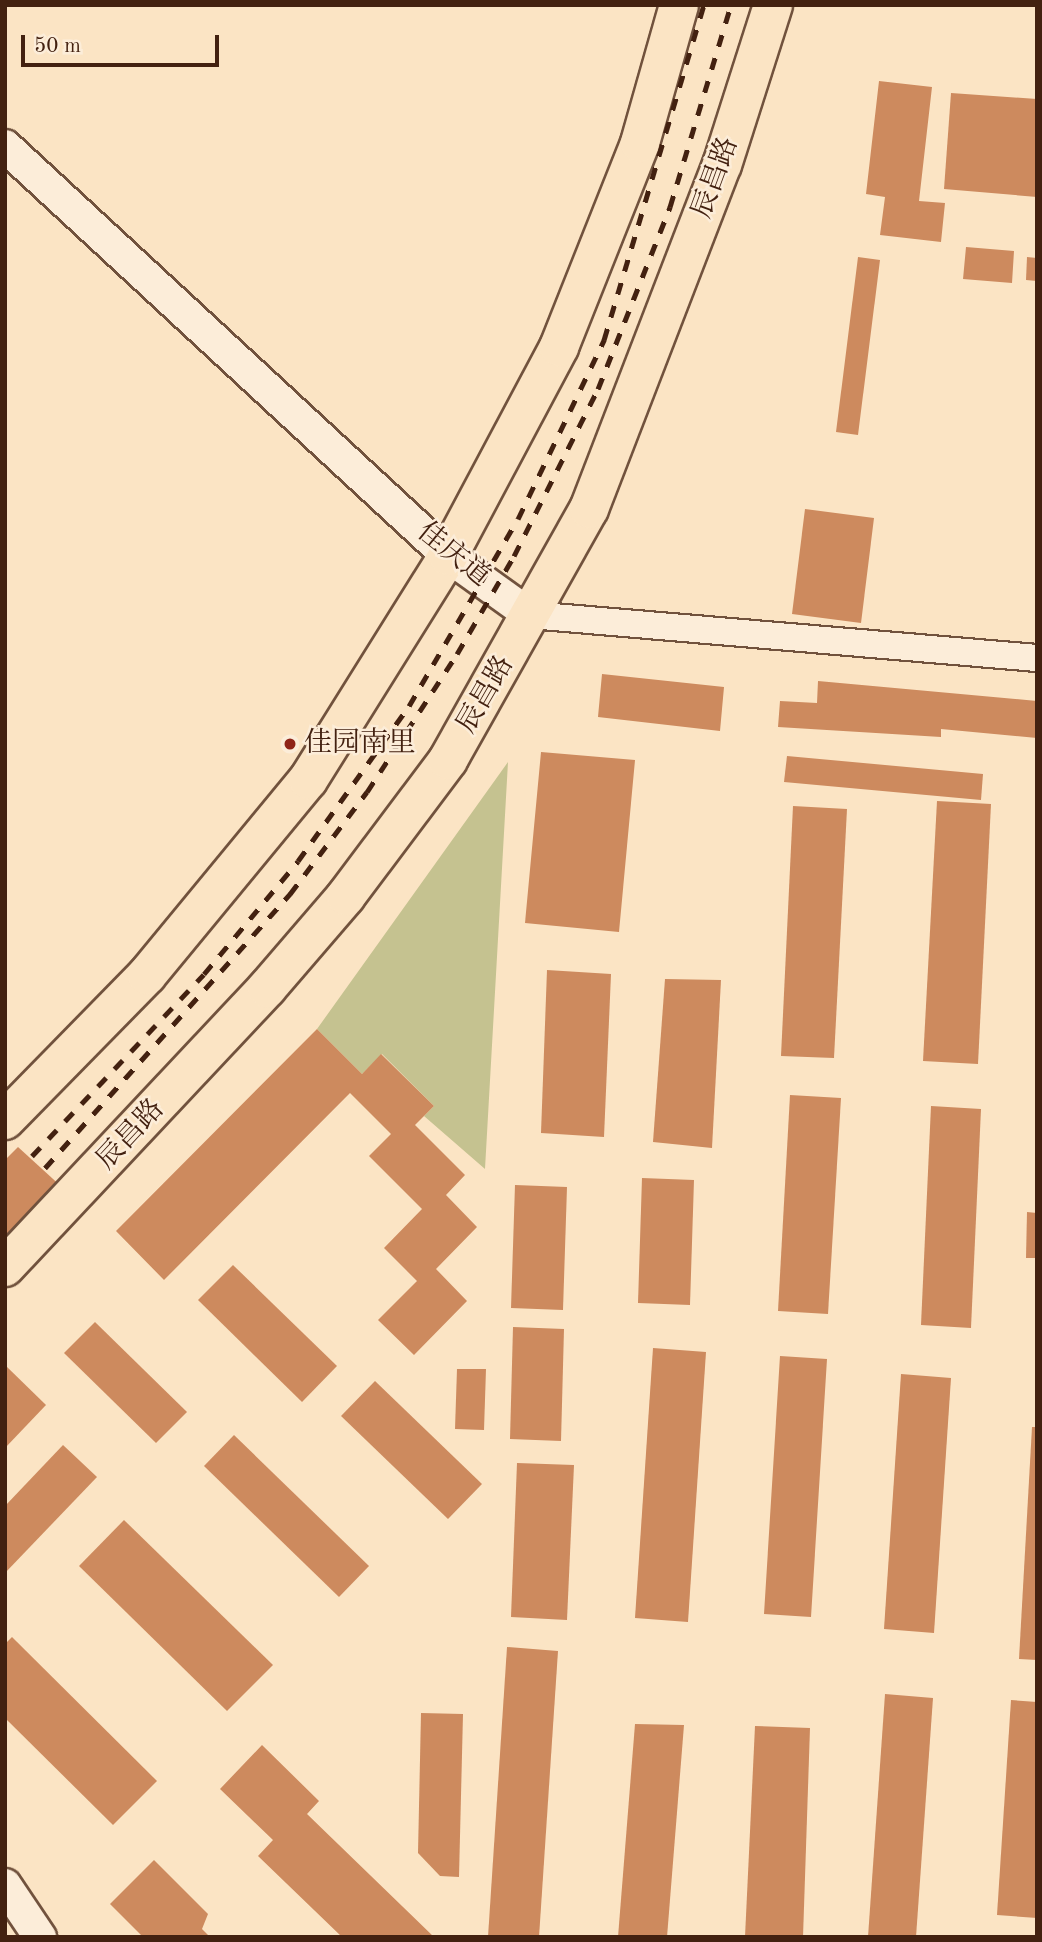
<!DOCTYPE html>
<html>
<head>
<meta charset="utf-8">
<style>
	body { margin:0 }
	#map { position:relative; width:1042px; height:1942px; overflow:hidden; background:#fbe4c4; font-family:"Old Standard TT","Noto Serif SC",serif }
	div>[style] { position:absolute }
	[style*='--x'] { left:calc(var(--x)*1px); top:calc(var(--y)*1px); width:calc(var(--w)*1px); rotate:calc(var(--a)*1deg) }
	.green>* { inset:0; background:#c5c290 }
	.building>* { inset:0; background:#cd8a5e }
	.roads { filter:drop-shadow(2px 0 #71523d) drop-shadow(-2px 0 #71523d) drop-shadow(0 2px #71523d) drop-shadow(0 -2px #71523d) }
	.minor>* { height:26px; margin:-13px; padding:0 13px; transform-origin:13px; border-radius:13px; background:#fcedd9 }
	.tertiary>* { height:32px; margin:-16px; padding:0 16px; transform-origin:16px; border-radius:16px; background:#fcedd9 }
	.primary>* { height:38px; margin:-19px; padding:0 19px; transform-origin:19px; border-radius:19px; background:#fbe4c4 }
	.rail>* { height:5px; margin-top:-2.5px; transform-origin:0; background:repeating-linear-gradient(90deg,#432110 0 12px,transparent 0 24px) }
	.dots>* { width:19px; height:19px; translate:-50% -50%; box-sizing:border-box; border:4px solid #fcedd9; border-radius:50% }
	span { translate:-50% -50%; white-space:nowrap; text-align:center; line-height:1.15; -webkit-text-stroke:5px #fcedd9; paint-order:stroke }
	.street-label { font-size:28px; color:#432110 }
	.poi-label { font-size:28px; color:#432110 }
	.left { translate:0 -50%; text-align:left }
	.frame { position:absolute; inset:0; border:7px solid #432110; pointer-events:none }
	.scale { position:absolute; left:21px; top:35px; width:198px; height:32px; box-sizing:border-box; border:4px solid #432110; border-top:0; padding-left:9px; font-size:21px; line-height:24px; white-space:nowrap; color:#432110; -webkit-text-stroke:5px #fcedd9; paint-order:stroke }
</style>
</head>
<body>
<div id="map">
	<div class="green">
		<i style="clip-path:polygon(508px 762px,485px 1169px,424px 1116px,434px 1106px,382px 1054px,362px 1074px,317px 1029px)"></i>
	</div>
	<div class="building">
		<i style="clip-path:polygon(879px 81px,932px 87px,919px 201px,945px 203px,941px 242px,880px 235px,885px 197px,866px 194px)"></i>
		<i style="clip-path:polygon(951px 93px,1037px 99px,1037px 197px,944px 189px)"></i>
		<i style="clip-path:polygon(966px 247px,1014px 251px,1012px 283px,963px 279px)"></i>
		<i style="clip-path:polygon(858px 257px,880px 260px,858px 435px,836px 432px)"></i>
		<i style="clip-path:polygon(1027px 257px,1037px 258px,1037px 281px,1026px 280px)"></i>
		<i style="clip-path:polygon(805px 509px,874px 518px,861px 623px,792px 614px)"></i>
		<i style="clip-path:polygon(602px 674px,724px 687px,720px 731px,598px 717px)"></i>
		<i style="clip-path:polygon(818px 681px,1037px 701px,1037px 738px,941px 729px,941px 737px,778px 727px,780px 701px,817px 703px)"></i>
		<i style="clip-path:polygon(541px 752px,635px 760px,619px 932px,525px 923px)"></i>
		<i style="clip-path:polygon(787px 756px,983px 774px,981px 800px,784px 782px)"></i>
		<i style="clip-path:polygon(937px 801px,991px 804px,978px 1064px,923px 1061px)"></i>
		<i style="clip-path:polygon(793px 806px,847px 809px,834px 1058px,781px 1056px)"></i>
		<i style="clip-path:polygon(547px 970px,611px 974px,604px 1137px,541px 1133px)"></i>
		<i style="clip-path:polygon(665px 979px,721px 980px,712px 1148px,653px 1142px)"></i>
		<i style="clip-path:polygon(317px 1029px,362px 1074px,381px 1054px,434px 1106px,415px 1125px,465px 1175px,446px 1195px,477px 1227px,436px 1269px,467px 1301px,414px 1355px,378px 1320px,417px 1281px,384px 1248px,422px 1209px,369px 1156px,391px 1134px,350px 1093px,164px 1280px,116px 1231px)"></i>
		<i style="clip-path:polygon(790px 1095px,841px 1098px,828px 1314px,778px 1311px)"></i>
		<i style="clip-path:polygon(931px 1106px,981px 1109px,971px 1328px,921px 1325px)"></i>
		<i style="clip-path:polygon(18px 1147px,64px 1189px,5px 1250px,5px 1160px)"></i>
		<i style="clip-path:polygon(642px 1178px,694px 1180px,690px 1305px,638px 1303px)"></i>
		<i style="clip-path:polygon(515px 1185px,567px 1187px,563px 1310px,511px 1308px)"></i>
		<i style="clip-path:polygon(1027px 1212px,1037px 1213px,1037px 1258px,1026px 1258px)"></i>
		<i style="clip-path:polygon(233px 1265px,337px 1366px,302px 1402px,198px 1300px)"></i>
		<i style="clip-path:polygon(95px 1322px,187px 1412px,156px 1443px,64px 1353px)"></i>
		<i style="clip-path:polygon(513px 1327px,564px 1329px,561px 1441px,510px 1439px)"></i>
		<i style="clip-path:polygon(653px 1348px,706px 1352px,688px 1622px,635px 1618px)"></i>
		<i style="clip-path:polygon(780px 1356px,827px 1359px,811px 1617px,764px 1614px)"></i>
		<i style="clip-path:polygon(5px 1365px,46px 1405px,5px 1448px)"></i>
		<i style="clip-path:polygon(457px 1369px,486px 1369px,484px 1430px,455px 1429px)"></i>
		<i style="clip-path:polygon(901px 1374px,951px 1378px,934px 1633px,884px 1629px)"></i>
		<i style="clip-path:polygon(375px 1381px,482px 1484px,448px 1519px,341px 1416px)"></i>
		<i style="clip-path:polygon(1032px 1427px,1037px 1427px,1037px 1660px,1019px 1659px)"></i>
		<i style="clip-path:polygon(234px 1435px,369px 1566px,339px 1597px,204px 1466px)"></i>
		<i style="clip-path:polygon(63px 1445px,97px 1477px,5px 1573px,5px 1506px)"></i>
		<i style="clip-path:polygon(517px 1463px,574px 1465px,567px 1620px,511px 1617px)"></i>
		<i style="clip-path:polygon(124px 1520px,273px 1665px,227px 1711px,79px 1566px)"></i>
		<i style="clip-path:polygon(12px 1637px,157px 1781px,113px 1825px,5px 1718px,5px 1644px)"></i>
		<i style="clip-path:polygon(507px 1647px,558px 1651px,539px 1937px,488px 1937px)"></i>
		<i style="clip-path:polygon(885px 1694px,933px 1698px,916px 1937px,868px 1937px)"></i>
		<i style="clip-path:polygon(1011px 1700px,1037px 1702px,1037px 1918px,997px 1915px)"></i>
		<i style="clip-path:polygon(421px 1713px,463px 1714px,459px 1877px,440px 1876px,418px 1853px)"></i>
		<i style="clip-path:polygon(635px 1724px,684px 1725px,667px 1937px,618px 1937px)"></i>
		<i style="clip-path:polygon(755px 1726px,810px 1728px,803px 1937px,745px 1937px)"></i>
		<i style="clip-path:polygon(262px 1745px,319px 1801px,307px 1814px,434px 1937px,342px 1937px,258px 1856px,273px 1840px,220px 1789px)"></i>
		<i style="clip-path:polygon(154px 1860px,208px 1914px,202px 1929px,210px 1937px,143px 1937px,110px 1904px)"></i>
	</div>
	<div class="roads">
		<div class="minor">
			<i style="--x:530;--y:615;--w:509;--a:4.85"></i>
		</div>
		<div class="tertiary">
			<i style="--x:5;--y:146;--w:604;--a:42.78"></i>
			<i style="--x:448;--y:556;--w:101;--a:35.7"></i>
			<i style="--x:5;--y:1885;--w:63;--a:56.1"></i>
		</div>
		<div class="primary">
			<i style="--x:5;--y:1120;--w:203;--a:-45.6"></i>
			<i style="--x:147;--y:975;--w:253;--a:-50.5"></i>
			<i style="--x:308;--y:780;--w:264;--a:-58"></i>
			<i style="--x:448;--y:556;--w:237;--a:-62"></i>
			<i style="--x:559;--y:347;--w:219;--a:-68.3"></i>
			<i style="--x:640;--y:143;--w:143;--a:-74.2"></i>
			<i style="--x:5;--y:1267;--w:383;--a:-46.8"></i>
			<i style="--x:267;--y:988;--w:121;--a:-49.3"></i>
			<i style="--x:346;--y:896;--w:170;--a:-53.1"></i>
			<i style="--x:448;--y:760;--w:288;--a:-60.7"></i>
			<i style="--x:589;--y:509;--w:369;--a:-68.9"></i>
			<i style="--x:722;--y:165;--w:168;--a:-72.3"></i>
		</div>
	</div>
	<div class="rail">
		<i style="--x:32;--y:1156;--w:250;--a:-46.6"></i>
		<i style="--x:204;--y:974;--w:147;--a:-50.2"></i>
		<i style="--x:298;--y:861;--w:191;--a:-54.4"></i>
		<i style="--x:409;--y:706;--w:216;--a:-59.8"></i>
		<i style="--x:518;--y:519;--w:199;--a:-64.3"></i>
		<i style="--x:604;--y:340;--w:350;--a:-73.4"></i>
		<i style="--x:45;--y:1168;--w:368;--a:-48.2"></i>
		<i style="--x:290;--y:894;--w:128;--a:-53"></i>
		<i style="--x:367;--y:792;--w:165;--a:-56.9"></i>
		<i style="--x:457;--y:654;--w:113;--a:-59.8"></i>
		<i style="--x:514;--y:556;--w:187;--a:-63.3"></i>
		<i style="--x:598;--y:389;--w:196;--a:-68.4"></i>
		<i style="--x:670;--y:207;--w:211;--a:-73.2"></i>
	</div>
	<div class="dots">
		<i style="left:290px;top:744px;background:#8f2418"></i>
	</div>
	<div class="street-label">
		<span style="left:716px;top:178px;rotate:-70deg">辰昌路</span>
		<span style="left:453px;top:555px;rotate:39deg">佳庆道</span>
		<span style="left:486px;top:695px;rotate:-60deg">辰昌路</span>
		<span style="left:131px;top:1135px;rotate:-47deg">辰昌路</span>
	</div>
	<div class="poi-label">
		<span class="left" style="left:304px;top:744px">佳园南里</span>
	</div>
	<div class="frame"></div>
	<div class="scale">50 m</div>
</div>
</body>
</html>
